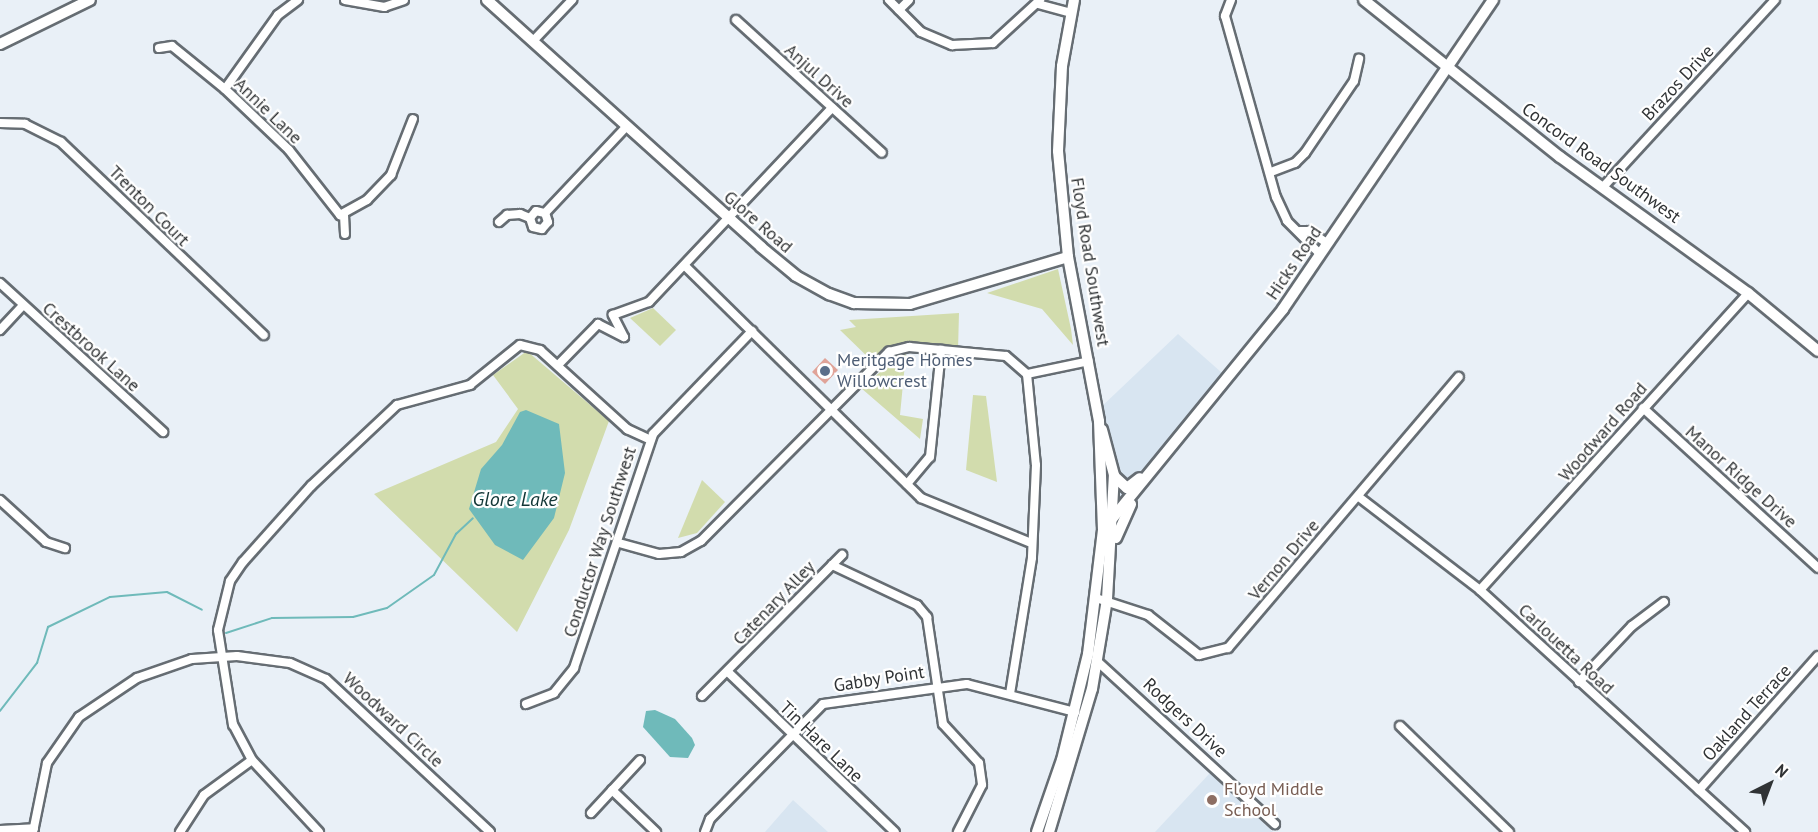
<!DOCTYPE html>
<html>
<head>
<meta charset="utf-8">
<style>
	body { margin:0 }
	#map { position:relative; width:1818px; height:832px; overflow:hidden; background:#e9f0f7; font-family:"PT Sans",sans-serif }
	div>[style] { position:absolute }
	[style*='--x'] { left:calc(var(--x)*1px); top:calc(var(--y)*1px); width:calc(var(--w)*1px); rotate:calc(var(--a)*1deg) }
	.built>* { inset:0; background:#d8e5f1 }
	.green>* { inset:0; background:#d2dcad }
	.water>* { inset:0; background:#6fbaba }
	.stream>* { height:2px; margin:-1px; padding:0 1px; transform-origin:1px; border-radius:1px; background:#6fbaba }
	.building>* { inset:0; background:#e0a398 }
	.roads { filter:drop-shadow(2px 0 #666d73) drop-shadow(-2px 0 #666d73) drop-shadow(0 2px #666d73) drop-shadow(0 -2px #666d73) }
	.street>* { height:8px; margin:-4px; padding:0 4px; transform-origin:4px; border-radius:4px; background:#fff }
	.secondary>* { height:10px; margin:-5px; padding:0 5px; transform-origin:5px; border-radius:5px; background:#fff }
	.dots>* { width:16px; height:16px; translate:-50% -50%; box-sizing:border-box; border:3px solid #fff; border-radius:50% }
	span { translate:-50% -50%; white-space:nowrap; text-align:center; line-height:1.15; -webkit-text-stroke:4.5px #fff; paint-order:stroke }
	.street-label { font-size:18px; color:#303335 }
	.service-label { font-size:18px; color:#4e5e75 }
	.left { translate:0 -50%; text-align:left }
	.education-label { font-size:18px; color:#785e54 }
	.water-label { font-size:20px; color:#123737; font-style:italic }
	.north { position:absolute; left:1740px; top:754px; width:60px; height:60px; -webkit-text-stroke:4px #fff; paint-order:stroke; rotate:42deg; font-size:16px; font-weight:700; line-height:24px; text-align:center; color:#303335 }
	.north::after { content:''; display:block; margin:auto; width:21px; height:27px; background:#303335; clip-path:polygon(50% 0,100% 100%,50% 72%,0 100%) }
</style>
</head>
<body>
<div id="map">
	<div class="built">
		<i style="clip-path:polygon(1178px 334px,1230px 380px,1109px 517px,1099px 409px)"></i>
		<i style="clip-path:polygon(1210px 773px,1273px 832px,1155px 832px)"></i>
		<i style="clip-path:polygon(793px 800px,828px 832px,765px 832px)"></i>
	</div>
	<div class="green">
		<i style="clip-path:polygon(1058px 269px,1071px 329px,1073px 345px,1042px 309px,987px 293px)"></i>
		<i style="clip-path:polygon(653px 308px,676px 330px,660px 346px,630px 318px)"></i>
		<i style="clip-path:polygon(959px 313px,958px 350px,916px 348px,884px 354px,875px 364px,840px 330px,856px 327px,849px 320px)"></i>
		<i style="clip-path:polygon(527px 351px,609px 421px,569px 530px,517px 632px,374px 494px,496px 442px,518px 409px,493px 375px)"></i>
		<i style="clip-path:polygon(906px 353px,900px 415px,923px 419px,920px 439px,861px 388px,891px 363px,890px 358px)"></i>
		<i style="clip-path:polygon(973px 395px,986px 396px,997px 482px,966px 470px)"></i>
		<i style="clip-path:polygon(702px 480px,725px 502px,697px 533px,678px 538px)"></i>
	</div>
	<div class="water">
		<i style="clip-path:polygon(526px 410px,559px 424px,565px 473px,554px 518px,523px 560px,495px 545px,469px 509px,481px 469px,502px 445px,520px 412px)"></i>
		<i style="clip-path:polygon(655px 710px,675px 719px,692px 738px,695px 745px,688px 758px,670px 757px,643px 727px,646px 711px)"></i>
	</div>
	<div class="stream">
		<i style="--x:226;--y:633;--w:48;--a:-18.1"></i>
		<i style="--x:272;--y:618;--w:81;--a:-0.7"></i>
		<i style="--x:353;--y:617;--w:35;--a:-15"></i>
		<i style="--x:387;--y:608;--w:57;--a:-35.1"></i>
		<i style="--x:434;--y:575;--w:47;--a:-61.8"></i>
		<i style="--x:456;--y:534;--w:23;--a:-43"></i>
		<i style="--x:0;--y:711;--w:61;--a:-52.4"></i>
		<i style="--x:37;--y:663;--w:38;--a:-73"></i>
		<i style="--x:48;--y:627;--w:69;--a:-25.8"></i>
		<i style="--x:110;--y:597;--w:57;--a:-5"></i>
		<i style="--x:167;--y:592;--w:39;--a:27"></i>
	</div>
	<div class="building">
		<i style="clip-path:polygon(825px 358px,838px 370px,825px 384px,812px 372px)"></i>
	</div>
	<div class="roads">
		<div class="street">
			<i style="--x:345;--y:0;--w:40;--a:10"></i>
			<i style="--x:384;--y:7;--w:21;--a:-19"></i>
			<i style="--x:889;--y:0;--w:45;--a:45"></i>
			<i style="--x:921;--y:32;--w:34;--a:23"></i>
			<i style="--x:952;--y:45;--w:41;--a:-2.8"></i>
			<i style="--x:993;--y:43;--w:64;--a:-42.5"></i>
			<i style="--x:1231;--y:0;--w:17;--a:111"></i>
			<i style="--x:1225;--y:16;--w:188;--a:74.3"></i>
			<i style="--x:1276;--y:197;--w:26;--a:65"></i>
			<i style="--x:1287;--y:221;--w:47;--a:45"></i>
			<i style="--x:1038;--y:4;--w:35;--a:15"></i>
			<i style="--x:899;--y:10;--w:14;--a:-45"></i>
			<i style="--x:736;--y:20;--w:197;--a:42.3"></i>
			<i style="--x:533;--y:41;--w:57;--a:-46.4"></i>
			<i style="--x:159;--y:48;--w:13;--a:-9"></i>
			<i style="--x:172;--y:46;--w:68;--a:39.1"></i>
			<i style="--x:225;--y:89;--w:88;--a:43.6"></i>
			<i style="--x:289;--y:150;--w:83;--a:51.9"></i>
			<i style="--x:340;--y:215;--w:31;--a:-29"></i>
			<i style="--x:367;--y:200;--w:35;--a:-46"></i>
			<i style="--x:391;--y:175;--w:60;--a:-68.6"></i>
			<i style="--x:225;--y:89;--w:91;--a:-54.4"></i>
			<i style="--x:278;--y:15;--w:25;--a:-37"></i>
			<i style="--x:0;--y:123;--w:25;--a:2"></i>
			<i style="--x:25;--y:124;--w:40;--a:26.6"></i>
			<i style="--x:61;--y:142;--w:280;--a:43.6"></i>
			<i style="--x:1271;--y:172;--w:26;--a:-21"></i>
			<i style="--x:1295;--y:163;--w:14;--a:-45"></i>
			<i style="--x:1305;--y:153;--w:87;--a:-55.8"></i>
			<i style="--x:1354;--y:81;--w:23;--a:-77"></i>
			<i style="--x:1603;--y:187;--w:254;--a:-47.4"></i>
			<i style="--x:545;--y:213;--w:118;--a:-46.7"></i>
			<i style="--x:344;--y:215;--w:19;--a:87"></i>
			<i style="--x:530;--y:218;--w:9;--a:-49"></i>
			<i style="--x:536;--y:211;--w:9;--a:13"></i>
			<i style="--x:499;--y:222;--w:11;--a:-41"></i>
			<i style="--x:507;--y:215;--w:13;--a:-4"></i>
			<i style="--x:520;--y:214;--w:11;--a:22"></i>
			<i style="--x:530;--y:218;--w:9;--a:72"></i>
			<i style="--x:533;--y:227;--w:9;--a:13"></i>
			<i style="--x:542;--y:229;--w:9;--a:-49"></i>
			<i style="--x:548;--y:222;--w:9;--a:-108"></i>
			<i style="--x:1300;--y:231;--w:9;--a:0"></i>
			<i style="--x:1309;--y:231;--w:22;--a:34"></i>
			<i style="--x:685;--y:266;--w:331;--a:44.5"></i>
			<i style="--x:921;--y:498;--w:117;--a:22.2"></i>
			<i style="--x:0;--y:283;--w:221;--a:42.4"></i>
			<i style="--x:0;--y:330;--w:34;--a:-47"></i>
			<i style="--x:559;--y:364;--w:56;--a:-45.7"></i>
			<i style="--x:598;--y:324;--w:29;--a:27"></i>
			<i style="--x:624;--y:337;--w:25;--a:-117"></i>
			<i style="--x:613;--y:315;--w:38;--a:-20"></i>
			<i style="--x:649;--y:302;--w:267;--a:-46.7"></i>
			<i style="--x:1027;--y:374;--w:63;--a:-11.8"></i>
			<i style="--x:1643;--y:408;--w:237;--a:42.4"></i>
			<i style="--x:907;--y:484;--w:35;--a:-50"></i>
			<i style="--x:930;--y:457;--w:108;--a:-84.1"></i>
			<i style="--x:1359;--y:497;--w:153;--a:37.5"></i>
			<i style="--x:1480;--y:590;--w:359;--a:42.4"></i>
			<i style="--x:0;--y:500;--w:62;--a:42.4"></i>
			<i style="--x:46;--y:542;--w:20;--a:18"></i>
			<i style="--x:619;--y:543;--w:41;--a:15.4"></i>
			<i style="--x:659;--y:554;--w:22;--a:-5"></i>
			<i style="--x:681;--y:552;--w:23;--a:-29"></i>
			<i style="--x:701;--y:541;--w:267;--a:-45.2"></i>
			<i style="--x:889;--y:352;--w:21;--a:-14"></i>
			<i style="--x:909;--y:347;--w:97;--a:5.3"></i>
			<i style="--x:1006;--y:356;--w:28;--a:41"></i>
			<i style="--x:1027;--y:374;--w:91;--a:84.4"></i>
			<i style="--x:1036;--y:465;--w:93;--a:92.5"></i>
			<i style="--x:1032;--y:558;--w:138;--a:99.2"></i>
			<i style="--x:832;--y:565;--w:94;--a:25.2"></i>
			<i style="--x:917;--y:605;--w:16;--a:50"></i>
			<i style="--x:927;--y:617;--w:108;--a:81.5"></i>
			<i style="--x:943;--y:724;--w:53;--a:47.3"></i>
			<i style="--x:979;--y:763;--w:22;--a:82"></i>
			<i style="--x:982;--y:785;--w:53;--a:117.1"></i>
			<i style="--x:1480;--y:590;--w:400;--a:-47.9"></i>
			<i style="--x:1096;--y:598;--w:55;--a:18.1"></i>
			<i style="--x:1148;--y:615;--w:65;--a:38.1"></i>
			<i style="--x:1199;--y:655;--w:30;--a:-14"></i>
			<i style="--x:1228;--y:648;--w:356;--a:-49.6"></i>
			<i style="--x:1098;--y:662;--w:240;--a:42.5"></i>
			<i style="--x:728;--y:672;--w:231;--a:43.8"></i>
			<i style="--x:1579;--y:682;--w:77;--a:-46.6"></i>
			<i style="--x:1632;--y:626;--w:40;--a:-37"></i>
			<i style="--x:702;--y:696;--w:199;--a:-45.2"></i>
			<i style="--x:526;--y:704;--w:30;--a:-21"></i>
			<i style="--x:554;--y:693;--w:32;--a:-51"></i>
			<i style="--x:574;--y:668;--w:247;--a:-71.3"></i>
			<i style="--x:653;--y:434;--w:143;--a:-46.1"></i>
			<i style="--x:1400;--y:726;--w:152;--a:44.2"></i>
			<i style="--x:612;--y:790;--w:61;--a:43.7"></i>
			<i style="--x:1699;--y:790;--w:179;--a:-48.4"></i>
			<i style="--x:591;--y:813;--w:72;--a:-47.2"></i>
			<i style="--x:0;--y:830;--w:34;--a:-3"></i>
			<i style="--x:33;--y:832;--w:70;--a:-78.5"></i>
			<i style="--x:47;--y:763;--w:56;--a:-55.2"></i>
			<i style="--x:79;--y:717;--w:70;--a:-33.9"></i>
			<i style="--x:137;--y:678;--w:58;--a:-19.1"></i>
			<i style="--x:192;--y:659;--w:45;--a:-3.8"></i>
			<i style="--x:237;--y:656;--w:53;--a:7.5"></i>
			<i style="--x:290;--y:663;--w:39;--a:24"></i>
			<i style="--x:326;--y:679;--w:224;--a:43"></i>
			<i style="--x:180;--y:832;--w:44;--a:-57"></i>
			<i style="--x:204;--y:795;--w:59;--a:-36.1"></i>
			<i style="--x:319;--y:832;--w:98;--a:-132.9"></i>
			<i style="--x:252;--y:760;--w:40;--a:-118"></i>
			<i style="--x:233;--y:725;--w:96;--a:-99"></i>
			<i style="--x:218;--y:630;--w:50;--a:-76.2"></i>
			<i style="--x:230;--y:581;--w:23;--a:-56"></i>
			<i style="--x:243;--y:562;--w:102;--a:-48.2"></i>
			<i style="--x:311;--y:486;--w:118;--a:-43.3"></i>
			<i style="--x:397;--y:405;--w:76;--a:-15.3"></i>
			<i style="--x:470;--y:385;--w:64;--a:-38.7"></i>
			<i style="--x:520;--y:345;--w:21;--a:14"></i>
			<i style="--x:540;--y:350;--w:118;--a:42.2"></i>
			<i style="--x:627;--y:429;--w:26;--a:25"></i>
			<i style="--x:705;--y:832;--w:14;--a:-69"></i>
			<i style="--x:710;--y:819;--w:161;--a:-45.5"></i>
			<i style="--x:823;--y:704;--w:145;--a:-7.9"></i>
			<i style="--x:967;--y:684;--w:112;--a:14.5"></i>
		</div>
		<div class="secondary">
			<i style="--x:487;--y:0;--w:369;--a:42"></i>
			<i style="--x:761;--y:247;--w:45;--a:39.6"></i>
			<i style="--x:796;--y:276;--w:38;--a:29"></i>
			<i style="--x:829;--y:294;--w:27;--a:20"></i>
			<i style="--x:854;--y:303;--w:56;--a:1"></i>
			<i style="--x:910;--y:304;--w:165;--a:-16.6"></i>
			<i style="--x:1364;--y:0;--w:251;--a:38.7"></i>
			<i style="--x:1560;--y:157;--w:232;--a:35.9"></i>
			<i style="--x:1748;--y:293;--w:91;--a:39.6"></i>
			<i style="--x:0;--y:44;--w:100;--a:-26.1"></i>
			<i style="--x:1114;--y:476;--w:18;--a:43"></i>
			<i style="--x:1127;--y:488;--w:16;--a:-38"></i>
			<i style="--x:1103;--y:530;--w:285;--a:-50.8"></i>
			<i style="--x:1283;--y:309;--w:374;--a:-55.8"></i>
			<i style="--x:1116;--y:538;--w:37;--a:-66"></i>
			<i style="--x:1037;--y:832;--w:76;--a:-70.9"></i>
			<i style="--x:1062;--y:760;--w:109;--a:-76.2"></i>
			<i style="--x:1088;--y:654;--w:125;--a:-83.1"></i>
			<i style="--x:1103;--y:530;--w:109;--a:-92.1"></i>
			<i style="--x:1099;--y:421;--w:167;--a:-100.7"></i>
			<i style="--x:1068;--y:257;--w:106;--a:-95.4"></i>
			<i style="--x:1058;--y:151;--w:85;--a:-87.3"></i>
			<i style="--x:1062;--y:66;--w:67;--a:-79.7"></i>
			<i style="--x:1049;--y:832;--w:149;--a:-73.3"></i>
			<i style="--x:1092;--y:689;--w:91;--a:-80.5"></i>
			<i style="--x:1107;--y:599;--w:124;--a:-86.8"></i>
			<i style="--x:1114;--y:475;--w:47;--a:-104.9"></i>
		</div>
	</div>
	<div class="dots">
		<i style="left:825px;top:371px;background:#5c6f8a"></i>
		<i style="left:1212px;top:800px;background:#8d6e63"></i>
	</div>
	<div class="street-label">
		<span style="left:819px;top:76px;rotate:42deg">Anjul Drive</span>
		<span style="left:1678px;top:83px;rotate:-47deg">Brazos Drive</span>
		<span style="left:268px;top:111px;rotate:44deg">Annie Lane</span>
		<span style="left:1601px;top:163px;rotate:36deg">Concord Road Southwest</span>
		<span style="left:149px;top:206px;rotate:45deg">Trenton Court</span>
		<span style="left:758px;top:222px;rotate:41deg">Glore Road</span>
		<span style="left:1090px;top:262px;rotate:81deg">Floyd Road Southwest</span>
		<span style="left:1294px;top:263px;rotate:-56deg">Hicks Road</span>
		<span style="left:91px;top:347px;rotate:42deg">Crestbrook Lane</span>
		<span style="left:1603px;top:432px;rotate:-49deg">Woodward Road</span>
		<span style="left:1741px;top:477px;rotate:42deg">Manor Ridge Drive</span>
		<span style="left:600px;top:542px;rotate:-72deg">Conductor Way Southwest</span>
		<span style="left:1284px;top:560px;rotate:-50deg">Vernon Drive</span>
		<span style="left:774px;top:603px;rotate:-46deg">Catenary Alley</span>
		<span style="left:1566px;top:649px;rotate:43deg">Carlouetta Road</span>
		<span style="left:879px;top:679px;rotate:-9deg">Gabby Point</span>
		<span style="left:1747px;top:713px;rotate:-48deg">Oakland Terrace</span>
		<span style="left:1185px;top:718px;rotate:43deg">Rodgers Drive</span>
		<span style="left:393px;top:720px;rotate:43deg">Woodward Circle</span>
		<span style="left:821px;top:742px;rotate:44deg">Tin Hare Lane</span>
	</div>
	<div class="service-label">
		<span class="left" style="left:837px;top:371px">Meritgage Homes<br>Willowcrest</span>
	</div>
	<div class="education-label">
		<span class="left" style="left:1224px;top:800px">Floyd Middle<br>School</span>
	</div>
	<div class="water-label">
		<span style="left:515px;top:499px">Glore Lake</span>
	</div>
	<div class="north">N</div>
</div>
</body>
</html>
